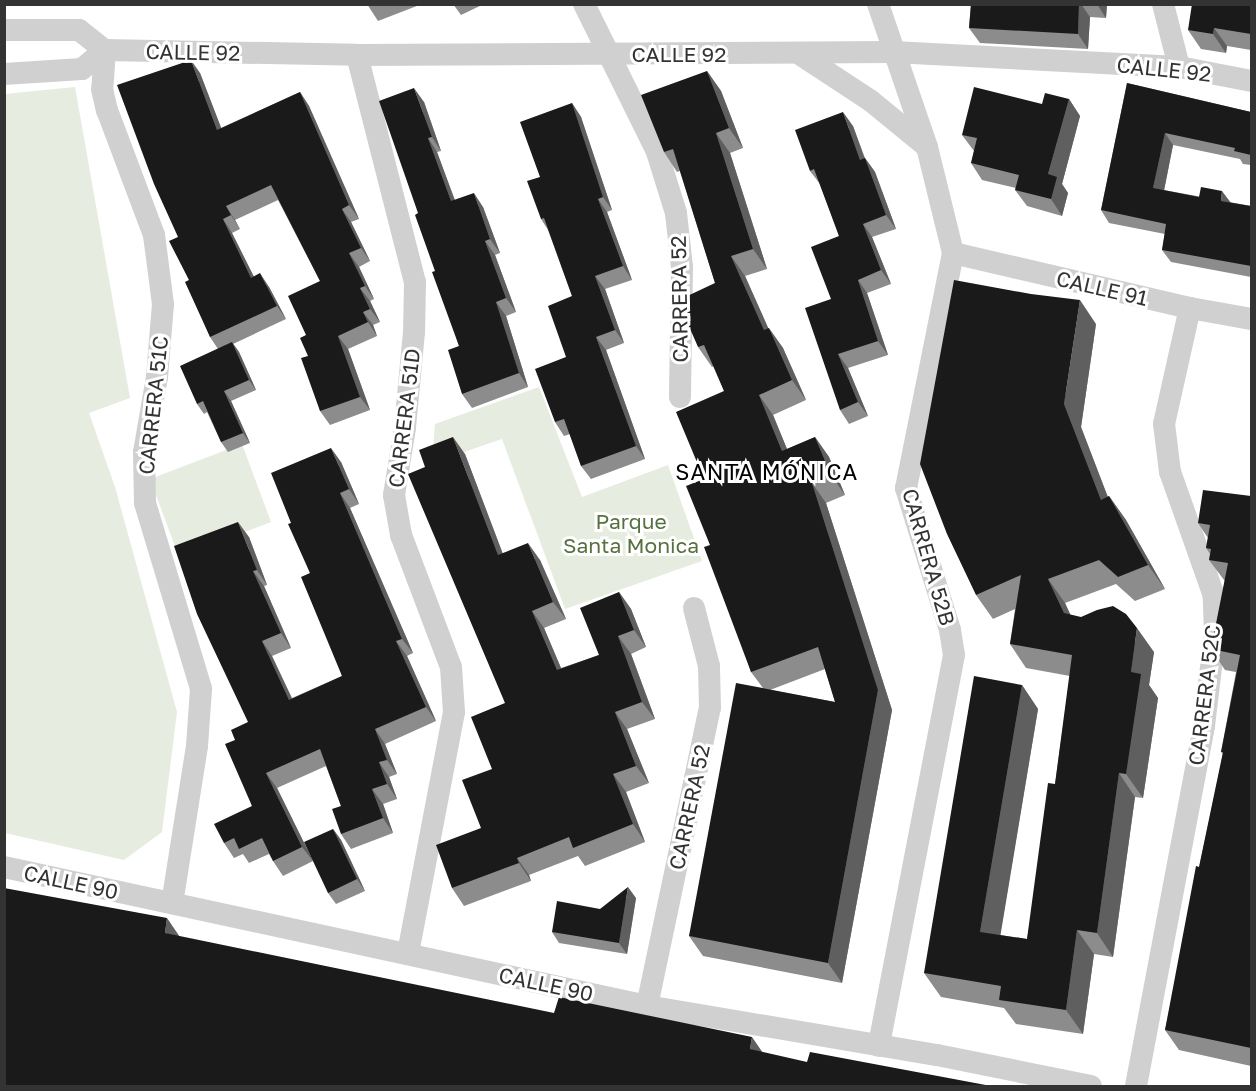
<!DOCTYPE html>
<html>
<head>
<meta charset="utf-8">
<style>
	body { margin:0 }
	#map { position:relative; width:1256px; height:1091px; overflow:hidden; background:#fff; font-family:"Golos Text",sans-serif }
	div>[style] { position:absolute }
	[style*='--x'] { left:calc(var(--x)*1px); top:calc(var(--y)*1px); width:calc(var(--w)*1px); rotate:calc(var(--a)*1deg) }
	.green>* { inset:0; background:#e6ecdf }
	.minor>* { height:22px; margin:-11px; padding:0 11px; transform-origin:11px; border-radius:11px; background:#d0d0d0 }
	.wall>* { inset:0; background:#8c8c8c }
	.shaded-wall>* { inset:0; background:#5f5f5f }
	.building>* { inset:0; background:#1a1a1a }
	span { translate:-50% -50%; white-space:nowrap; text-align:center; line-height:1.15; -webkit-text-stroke:6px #fff; paint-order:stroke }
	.street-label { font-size:21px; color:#333 }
	.park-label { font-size:21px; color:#56703f }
	.neighbourhood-label { font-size:22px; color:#000; letter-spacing:1.5px }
	.frame { position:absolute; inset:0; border:6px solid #333; pointer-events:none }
</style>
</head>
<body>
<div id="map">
	<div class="green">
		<i style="clip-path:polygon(75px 87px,130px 398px,89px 413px,115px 487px,177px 712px,162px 832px,124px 860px,5px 833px,5px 94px)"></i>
		<i style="clip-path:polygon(539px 387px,582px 497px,668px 465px,702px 561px,565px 609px,502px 439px,432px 463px,435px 424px)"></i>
		<i style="clip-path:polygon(242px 444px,271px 522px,179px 557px,150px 479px)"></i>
	</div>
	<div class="minor">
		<i style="--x:584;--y:4;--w:165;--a:63.7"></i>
		<i style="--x:657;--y:152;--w:64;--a:72.7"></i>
		<i style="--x:676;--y:213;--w:54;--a:83.7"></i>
		<i style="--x:682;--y:267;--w:130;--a:90.9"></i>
		<i style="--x:878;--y:4;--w:151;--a:71.1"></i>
		<i style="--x:927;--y:147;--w:109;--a:76.2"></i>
		<i style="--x:953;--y:253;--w:240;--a:101.3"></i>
		<i style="--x:906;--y:488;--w:149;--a:72.8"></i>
		<i style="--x:950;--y:630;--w:25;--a:81"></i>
		<i style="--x:954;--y:655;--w:398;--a:100.9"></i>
		<i style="--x:1163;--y:4;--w:65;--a:75.7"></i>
		<i style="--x:4;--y:30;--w:75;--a:0"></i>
		<i style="--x:79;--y:30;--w:33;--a:38"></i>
		<i style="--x:105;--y:50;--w:252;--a:1.1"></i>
		<i style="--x:357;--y:55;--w:536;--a:-0.32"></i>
		<i style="--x:893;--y:52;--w:286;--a:3"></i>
		<i style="--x:1179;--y:67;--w:74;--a:10.9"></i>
		<i style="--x:105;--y:50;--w:39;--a:94"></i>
		<i style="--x:102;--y:89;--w:22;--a:77"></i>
		<i style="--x:107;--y:110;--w:134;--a:69.4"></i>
		<i style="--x:154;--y:235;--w:70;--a:82.6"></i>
		<i style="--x:163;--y:304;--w:73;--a:94.7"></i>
		<i style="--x:157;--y:377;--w:76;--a:99.8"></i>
		<i style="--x:144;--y:452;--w:51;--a:88.9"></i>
		<i style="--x:145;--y:503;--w:194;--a:73.2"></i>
		<i style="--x:201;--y:689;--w:57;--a:94"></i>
		<i style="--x:197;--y:746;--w:159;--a:99"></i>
		<i style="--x:798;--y:53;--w:87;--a:33.3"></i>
		<i style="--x:871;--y:101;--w:71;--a:39.3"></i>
		<i style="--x:357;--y:55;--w:234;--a:75.7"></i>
		<i style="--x:415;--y:282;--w:50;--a:91.1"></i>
		<i style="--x:414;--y:332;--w:96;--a:95.4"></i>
		<i style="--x:405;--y:428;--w:68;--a:99.3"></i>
		<i style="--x:394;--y:495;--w:41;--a:80.1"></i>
		<i style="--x:401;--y:535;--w:141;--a:69.3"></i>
		<i style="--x:451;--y:667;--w:45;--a:86.2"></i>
		<i style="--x:454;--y:712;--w:246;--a:100.8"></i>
		<i style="--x:4;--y:74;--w:78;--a:-3.7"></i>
		<i style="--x:82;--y:69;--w:30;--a:-40"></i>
		<i style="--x:953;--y:253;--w:243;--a:13.1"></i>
		<i style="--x:1190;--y:308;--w:63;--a:10.1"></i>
		<i style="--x:4;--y:867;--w:658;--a:12.2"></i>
		<i style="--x:647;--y:1006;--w:294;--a:9.6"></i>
		<i style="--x:937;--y:1055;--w:157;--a:11.4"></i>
		<i style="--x:647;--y:1006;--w:305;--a:-78.1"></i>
		<i style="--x:710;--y:708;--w:42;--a:-91.4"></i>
		<i style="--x:709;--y:666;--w:60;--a:-104.5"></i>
		<i style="--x:1136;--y:1086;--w:366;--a:-79.3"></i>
		<i style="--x:1204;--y:726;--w:93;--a:-83.2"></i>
		<i style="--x:1215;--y:634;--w:38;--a:-92"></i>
		<i style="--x:1214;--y:596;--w:132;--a:-109.5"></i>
		<i style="--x:1170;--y:472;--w:48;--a:-97.1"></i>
		<i style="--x:1164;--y:424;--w:119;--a:-77.4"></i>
	</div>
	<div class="wall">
		<i style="clip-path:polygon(367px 4px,422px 4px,378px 21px)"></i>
		<i style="clip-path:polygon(453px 4px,484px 4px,461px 15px)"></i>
		<i style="clip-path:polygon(638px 4px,683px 4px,683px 5px,639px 6px)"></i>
		<i style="clip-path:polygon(971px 4px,1107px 4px,1106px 18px,1090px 17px,1088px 49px,980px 43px,969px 28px)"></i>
		<i style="clip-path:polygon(1251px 4px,1251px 50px,1227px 46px,1226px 53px,1201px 49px,1188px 30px)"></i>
		<i style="clip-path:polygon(evenodd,707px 71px,721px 91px,743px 148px,730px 153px,767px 269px,745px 276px,768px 328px,783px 348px,806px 400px,773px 415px,787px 449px,815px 437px,829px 457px,845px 495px,826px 503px,892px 710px,842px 983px,703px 956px,689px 936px,763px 688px,751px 672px,710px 545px,704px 479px,724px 391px,714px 366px,712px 367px,698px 347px,715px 283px,680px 171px,677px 172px,664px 152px,707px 71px,825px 669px,835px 702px,770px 690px,825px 669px)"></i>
		<i style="clip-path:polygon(200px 73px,221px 128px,300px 92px,309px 106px,359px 219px,351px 222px,370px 261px,359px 267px,374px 299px,370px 301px,380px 322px,373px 325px,377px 336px,348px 349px,370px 410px,330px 425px,320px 411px,308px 356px,306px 335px,320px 281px,278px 200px,235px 220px,240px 229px,232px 233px,254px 277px,269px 287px,286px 319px,233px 344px,239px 352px,256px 390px,231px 401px,250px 443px,228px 452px,221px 442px,207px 412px,204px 414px,197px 404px,218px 349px,210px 337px,189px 280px,178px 237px)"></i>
		<i style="clip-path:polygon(1127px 83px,1251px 112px,1251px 165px,1243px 164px,1240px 159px,1173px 145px,1164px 190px,1251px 206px,1251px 277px,1171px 262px,1162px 250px,1165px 234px,1109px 223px,1101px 210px)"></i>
		<i style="clip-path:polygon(1069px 99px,1080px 116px,1062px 184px,1068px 193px,1062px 216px,1027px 206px,1015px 190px,1016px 188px,982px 180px,971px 163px,974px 151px,962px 135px,1042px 104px)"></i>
		<i style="clip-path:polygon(424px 102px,441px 151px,437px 152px,455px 200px,483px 207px,500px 253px,495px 255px,516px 312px,506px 316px,528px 387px,472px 408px,462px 394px,459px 346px,418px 213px)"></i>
		<i style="clip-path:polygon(572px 103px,581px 117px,612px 210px,607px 212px,632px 280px,605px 289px,624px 343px,606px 350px,645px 459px,591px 479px,581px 466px,570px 434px,564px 436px,555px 422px,566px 357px,572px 296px,548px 230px,541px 219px,540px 177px)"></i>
		<i style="clip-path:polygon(853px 126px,865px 158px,875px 172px,896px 229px,872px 237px,891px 284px,867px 293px,888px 355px,848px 368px,868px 416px,849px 424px,840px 410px,831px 299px,839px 236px,820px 184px,810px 171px)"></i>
		<i style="clip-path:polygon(1096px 324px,1081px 427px,1108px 497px,1109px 496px,1126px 520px,1165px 589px,1135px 601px,1116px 584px,1065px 603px,1070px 615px,1154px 652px,1149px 685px,1158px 698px,1143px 798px,1135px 797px,1113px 957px,1094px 954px,1083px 1034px,1016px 1024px,1004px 1008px,941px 997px,924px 973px,1022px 685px,1038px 709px,1000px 935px,1027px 939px,1055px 784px,1070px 676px,1026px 668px,1010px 644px,1015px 609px,993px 619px,976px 595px)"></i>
		<i style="clip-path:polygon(465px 454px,503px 554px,540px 560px,566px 619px,544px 628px,561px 668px,599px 655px,619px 592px,631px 609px,646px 647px,631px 654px,655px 719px,627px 729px,649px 783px,626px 792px,645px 842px,585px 866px,578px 856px,529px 875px,531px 881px,464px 906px,452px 888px,481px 828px,505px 703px)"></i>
		<i style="clip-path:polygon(341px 462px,359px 504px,350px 508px,413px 653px,407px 656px,436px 721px,385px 744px,397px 774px,389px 777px,397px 799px,383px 804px,393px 833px,351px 849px,341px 834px,341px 806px,326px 766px,277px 788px,313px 861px,283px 876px,273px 861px,269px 854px,249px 863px,243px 854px,234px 858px,224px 843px,252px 806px,235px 740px,248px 722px,249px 537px,267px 585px,264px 586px,291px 648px,272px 656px,292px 698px,342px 676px,310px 573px,291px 523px)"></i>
		<i style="clip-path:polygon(1251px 496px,1251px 1066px,1179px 1050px,1165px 1030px,1223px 754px,1221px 752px,1236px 672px,1225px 670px,1211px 649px,1225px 581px,1224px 580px,1209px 560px,1210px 554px,1206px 548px,1208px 538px,1198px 523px)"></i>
		<i style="clip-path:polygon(333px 829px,341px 840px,365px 891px,336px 904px,328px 893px)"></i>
		<i style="clip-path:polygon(636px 898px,627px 954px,559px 943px,552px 932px,600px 909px)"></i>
	</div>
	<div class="shaded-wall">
		<i style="clip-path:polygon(1079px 4px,1081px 4px,1090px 17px,1088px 49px,1078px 34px)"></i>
		<i style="clip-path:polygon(1097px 4px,1107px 4px,1106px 18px)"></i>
		<i style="clip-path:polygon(1214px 28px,1227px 46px,1226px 53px,1213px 34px)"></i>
		<i style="clip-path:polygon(191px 60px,200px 73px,227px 143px,217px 130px)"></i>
		<i style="clip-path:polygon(707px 71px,721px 91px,743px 148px,729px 128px)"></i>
		<i style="clip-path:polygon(414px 88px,424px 102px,441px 151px,432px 137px)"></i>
		<i style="clip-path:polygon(300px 92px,309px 106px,359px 219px,349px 205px)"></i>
		<i style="clip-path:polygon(1069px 99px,1080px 116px,1062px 184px,1068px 193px,1062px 216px,1051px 199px,1048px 174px)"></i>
		<i style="clip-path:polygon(572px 103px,581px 117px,612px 210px,603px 197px)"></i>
		<i style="clip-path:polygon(843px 112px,853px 126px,870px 174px,860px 160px)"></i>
		<i style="clip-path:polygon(716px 133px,730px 153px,767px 269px,753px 249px)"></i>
		<i style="clip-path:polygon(1165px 133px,1173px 145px,1162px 201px,1153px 188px)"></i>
		<i style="clip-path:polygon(428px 138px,437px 152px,460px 215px,451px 201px)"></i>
		<i style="clip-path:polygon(865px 158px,875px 172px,896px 229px,886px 215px)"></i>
		<i style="clip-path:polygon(1222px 191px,1231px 203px,1221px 201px)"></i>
		<i style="clip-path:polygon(474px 193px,483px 207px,500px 253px,490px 239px)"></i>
		<i style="clip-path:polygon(598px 199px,607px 212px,632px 280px,623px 266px)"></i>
		<i style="clip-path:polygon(226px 206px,235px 220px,240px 229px,231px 215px)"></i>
		<i style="clip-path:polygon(342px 209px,351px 222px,370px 261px,361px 248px)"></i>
		<i style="clip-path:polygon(223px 219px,232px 233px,261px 291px,251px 278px)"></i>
		<i style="clip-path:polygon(863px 224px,872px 237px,891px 284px,881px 270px)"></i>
		<i style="clip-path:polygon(485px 241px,495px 255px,516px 312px,506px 298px)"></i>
		<i style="clip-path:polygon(349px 253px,359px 267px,374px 299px,365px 286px)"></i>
		<i style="clip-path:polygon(731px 256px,745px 276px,778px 350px,764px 330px)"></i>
		<i style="clip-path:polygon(260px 273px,269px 287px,286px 319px,277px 306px)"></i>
		<i style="clip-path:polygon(595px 276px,605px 289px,624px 343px,615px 330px)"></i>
		<i style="clip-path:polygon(858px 280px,867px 293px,888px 355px,878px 341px)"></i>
		<i style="clip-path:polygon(360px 288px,370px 301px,380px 322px,370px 309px)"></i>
		<i style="clip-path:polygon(1080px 300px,1096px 324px,1081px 427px,1118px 524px,1101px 500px,1064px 404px)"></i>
		<i style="clip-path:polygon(496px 302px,506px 316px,528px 387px,519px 373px)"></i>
		<i style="clip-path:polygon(363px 312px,373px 325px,377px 336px,368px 322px)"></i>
		<i style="clip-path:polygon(769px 328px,783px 348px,806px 400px,792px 380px)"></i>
		<i style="clip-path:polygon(338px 336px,348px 349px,370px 410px,360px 397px)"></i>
		<i style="clip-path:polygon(596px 337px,606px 350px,645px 459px,636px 446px)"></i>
		<i style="clip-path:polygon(232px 342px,239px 352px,256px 390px,249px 380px)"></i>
		<i style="clip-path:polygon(838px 354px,848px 368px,868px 416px,858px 402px)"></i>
		<i style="clip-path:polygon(224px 391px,231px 401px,250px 443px,243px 433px)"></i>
		<i style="clip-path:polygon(759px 395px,773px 415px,796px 471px,782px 451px)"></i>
		<i style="clip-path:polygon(453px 437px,465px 454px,510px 573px,498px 555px)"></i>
		<i style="clip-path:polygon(815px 437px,829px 457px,845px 495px,831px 475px)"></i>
		<i style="clip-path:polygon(331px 448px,341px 462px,359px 504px,349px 489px)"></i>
		<i style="clip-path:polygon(812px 483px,826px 503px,892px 710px,842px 983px,828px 963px,878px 690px)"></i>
		<i style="clip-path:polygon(340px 493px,350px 508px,413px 653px,402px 639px)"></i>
		<i style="clip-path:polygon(1109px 496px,1126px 520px,1165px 589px,1148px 565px)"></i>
		<i style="clip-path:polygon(238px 522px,249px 537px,267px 585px,257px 570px)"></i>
		<i style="clip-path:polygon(528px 543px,540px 560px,566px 619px,553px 602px)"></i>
		<i style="clip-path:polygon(253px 571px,264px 586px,291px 648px,281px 633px)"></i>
		<i style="clip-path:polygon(1048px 579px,1065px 603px,1081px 637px,1064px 613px)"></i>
		<i style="clip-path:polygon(619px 592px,631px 609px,646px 647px,634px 630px)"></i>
		<i style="clip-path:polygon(532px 611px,544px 628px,569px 687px,557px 670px)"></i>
		<i style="clip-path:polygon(1137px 628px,1154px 652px,1149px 685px,1158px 698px,1143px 798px,1126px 774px,1131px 672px)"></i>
		<i style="clip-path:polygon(618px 636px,631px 654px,655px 719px,642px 702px)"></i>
		<i style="clip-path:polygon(262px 641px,272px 656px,299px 714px,289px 700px)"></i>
		<i style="clip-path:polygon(396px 641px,407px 656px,436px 721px,426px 707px)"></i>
		<i style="clip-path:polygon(1022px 685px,1038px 709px,997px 956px,980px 932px)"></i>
		<i style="clip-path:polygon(615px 712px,627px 729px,649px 783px,636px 766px)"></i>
		<i style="clip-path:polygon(375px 729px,385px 744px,397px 774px,387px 760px)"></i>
		<i style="clip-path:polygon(379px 762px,389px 777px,397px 799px,387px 784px)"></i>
		<i style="clip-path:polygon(266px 773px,277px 788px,313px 861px,302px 847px)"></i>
		<i style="clip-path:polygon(1119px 773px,1135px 797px,1113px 957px,1097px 933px)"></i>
		<i style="clip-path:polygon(613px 774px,626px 792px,645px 842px,633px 824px)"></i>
		<i style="clip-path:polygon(372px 789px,383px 804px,393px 833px,383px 818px)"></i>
		<i style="clip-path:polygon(333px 829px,341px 840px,365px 891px,357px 879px)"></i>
		<i style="clip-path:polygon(517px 858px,529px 875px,531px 881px,519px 863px)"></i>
		<i style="clip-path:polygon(628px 887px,636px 898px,627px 954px,619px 943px)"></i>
		<i style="clip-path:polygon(167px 918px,182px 940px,165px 933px)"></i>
		<i style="clip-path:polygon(1077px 930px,1094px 954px,1083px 1034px,1066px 1010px)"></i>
		<i style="clip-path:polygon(752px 1037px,767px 1059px,750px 1049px)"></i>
	</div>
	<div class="building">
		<i style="clip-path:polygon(971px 4px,1079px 4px,1078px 34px,969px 28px)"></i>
		<i style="clip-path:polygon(1192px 4px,1251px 4px,1251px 34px,1214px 28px,1213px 34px,1188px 30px)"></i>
		<i style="clip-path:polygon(191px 60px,217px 130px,300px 92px,349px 205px,342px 209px,361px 248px,349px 253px,365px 286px,360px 288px,370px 309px,363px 312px,368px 322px,338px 336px,360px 397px,320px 411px,301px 358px,308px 356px,300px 338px,306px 335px,288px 296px,320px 281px,271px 185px,226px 206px,231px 215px,223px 219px,251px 278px,260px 273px,277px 306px,210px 337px,185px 282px,189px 280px,169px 241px,178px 237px,154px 184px,117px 85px)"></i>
		<i style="clip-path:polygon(707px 71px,729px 128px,716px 133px,753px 249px,731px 256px,764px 330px,769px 328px,792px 380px,759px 395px,782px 451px,815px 437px,831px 475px,812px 483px,878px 690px,828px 963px,689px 936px,736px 683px,835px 702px,818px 647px,751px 672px,704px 547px,710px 545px,686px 486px,704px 479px,676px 412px,724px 391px,704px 345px,698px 347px,681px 308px,681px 299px,715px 283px,673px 149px,664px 152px,641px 95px)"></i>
		<i style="clip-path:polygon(1127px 83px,1251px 112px,1251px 155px,1234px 151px,1235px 148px,1165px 133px,1153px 188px,1199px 197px,1201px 187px,1222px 191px,1221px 201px,1251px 206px,1251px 266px,1162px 250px,1166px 224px,1101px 210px)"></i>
		<i style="clip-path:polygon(974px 87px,1042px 104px,1045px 93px,1069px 99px,1048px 174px,1057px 177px,1051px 199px,1015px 190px,1019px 175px,971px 163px,977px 138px,962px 135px)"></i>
		<i style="clip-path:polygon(414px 88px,432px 137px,428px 138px,451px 201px,474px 193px,490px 239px,485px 241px,506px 298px,496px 302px,519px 373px,462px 394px,448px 350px,459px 346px,432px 272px,435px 271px,415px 215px,418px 213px,379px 101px)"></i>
		<i style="clip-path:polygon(572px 103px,603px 197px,598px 199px,623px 266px,595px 276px,615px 330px,596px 337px,636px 446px,581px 466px,564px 419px,555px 422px,535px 369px,566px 357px,548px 306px,572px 296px,544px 218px,541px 219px,527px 181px,540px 177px,520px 122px)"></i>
		<i style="clip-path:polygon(843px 112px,860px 160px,865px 158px,886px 215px,863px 224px,881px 270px,858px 280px,878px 341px,838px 354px,858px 402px,840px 410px,805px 308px,831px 299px,811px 247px,839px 236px,814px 169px,810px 171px,795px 130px)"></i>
		<i style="clip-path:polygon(954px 280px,1031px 294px,1080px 300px,1064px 404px,1101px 500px,1109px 496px,1148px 565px,1118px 577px,1099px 560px,1048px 579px,1064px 613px,1081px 617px,1097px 610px,1113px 606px,1126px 614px,1137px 628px,1131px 672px,1141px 674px,1126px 774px,1119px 773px,1097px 933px,1077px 930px,1066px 1010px,999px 1000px,1001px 986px,924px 973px,974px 676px,1022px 685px,980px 932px,1027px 939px,1048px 783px,1055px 784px,1072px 655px,1010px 644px,1021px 575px,976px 595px,947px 534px,920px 464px)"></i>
		<i style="clip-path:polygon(232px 342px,249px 380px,224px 391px,243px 433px,221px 442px,203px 401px,197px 404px,180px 366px)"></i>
		<i style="clip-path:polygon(453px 437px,498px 555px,528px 543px,553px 602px,532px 611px,557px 670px,599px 655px,580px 608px,619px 592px,634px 630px,618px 636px,642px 702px,615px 712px,636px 766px,613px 774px,633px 824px,573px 848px,569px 837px,517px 858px,519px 863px,452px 888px,436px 845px,481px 828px,462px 780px,492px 769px,471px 717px,505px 703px,408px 474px,425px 467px,419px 450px)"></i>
		<i style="clip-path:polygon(331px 448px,349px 489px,340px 493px,402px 639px,396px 641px,426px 707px,375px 729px,387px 760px,379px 762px,387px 784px,372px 789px,383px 818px,341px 834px,332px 809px,341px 806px,320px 749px,266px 773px,302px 847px,273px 861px,262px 838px,239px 849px,234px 838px,224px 843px,214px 824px,252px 806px,225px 744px,235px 740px,231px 730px,248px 722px,197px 614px,174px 546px,238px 522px,257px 570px,253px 571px,281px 633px,262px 641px,289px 700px,342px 676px,301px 577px,310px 573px,288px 524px,291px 523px,271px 473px)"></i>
		<i style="clip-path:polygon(1203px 490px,1251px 496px,1251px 1048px,1165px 1030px,1196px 866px,1199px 867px,1223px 752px,1221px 752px,1240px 655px,1211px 649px,1228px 563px,1209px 560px,1211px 549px,1206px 548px,1210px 525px,1198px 523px)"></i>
		<i style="clip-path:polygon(333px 829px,357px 879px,328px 893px,304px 842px)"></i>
		<i style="clip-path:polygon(628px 887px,619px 943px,552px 932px,557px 901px,600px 909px)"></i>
		<i style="clip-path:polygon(4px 888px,167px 918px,165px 933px,554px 1013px,559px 997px,752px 1037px,750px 1049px,807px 1062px,810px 1052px,991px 1086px,4px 1086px)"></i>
	</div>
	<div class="street-label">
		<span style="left:193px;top:52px;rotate:1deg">CALLE 92</span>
		<span style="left:679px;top:54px">CALLE 92</span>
		<span style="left:1164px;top:69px;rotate:6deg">CALLE 92</span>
		<span style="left:1102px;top:288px;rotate:13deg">CALLE 91</span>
		<span style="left:679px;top:299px;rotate:-91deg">CARRERA 52</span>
		<span style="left:153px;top:405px;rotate:-84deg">CARRERA 51C</span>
		<span style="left:404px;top:418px;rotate:-83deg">CARRERA 51D</span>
		<span style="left:929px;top:557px;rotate:74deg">CARRERA 52B</span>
		<span style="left:1204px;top:695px;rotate:-83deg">CARRERA 52C</span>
		<span style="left:689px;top:807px;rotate:-78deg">CARRERA 52</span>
		<span style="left:71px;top:882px;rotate:12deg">CALLE 90</span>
		<span style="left:546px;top:984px;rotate:12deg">CALLE 90</span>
	</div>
	<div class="park-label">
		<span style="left:631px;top:533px">Parque<br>Santa Monica</span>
	</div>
	<div class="neighbourhood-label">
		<span style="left:767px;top:472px">SANTA MÓNICA</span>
	</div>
	<div class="frame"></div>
</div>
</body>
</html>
